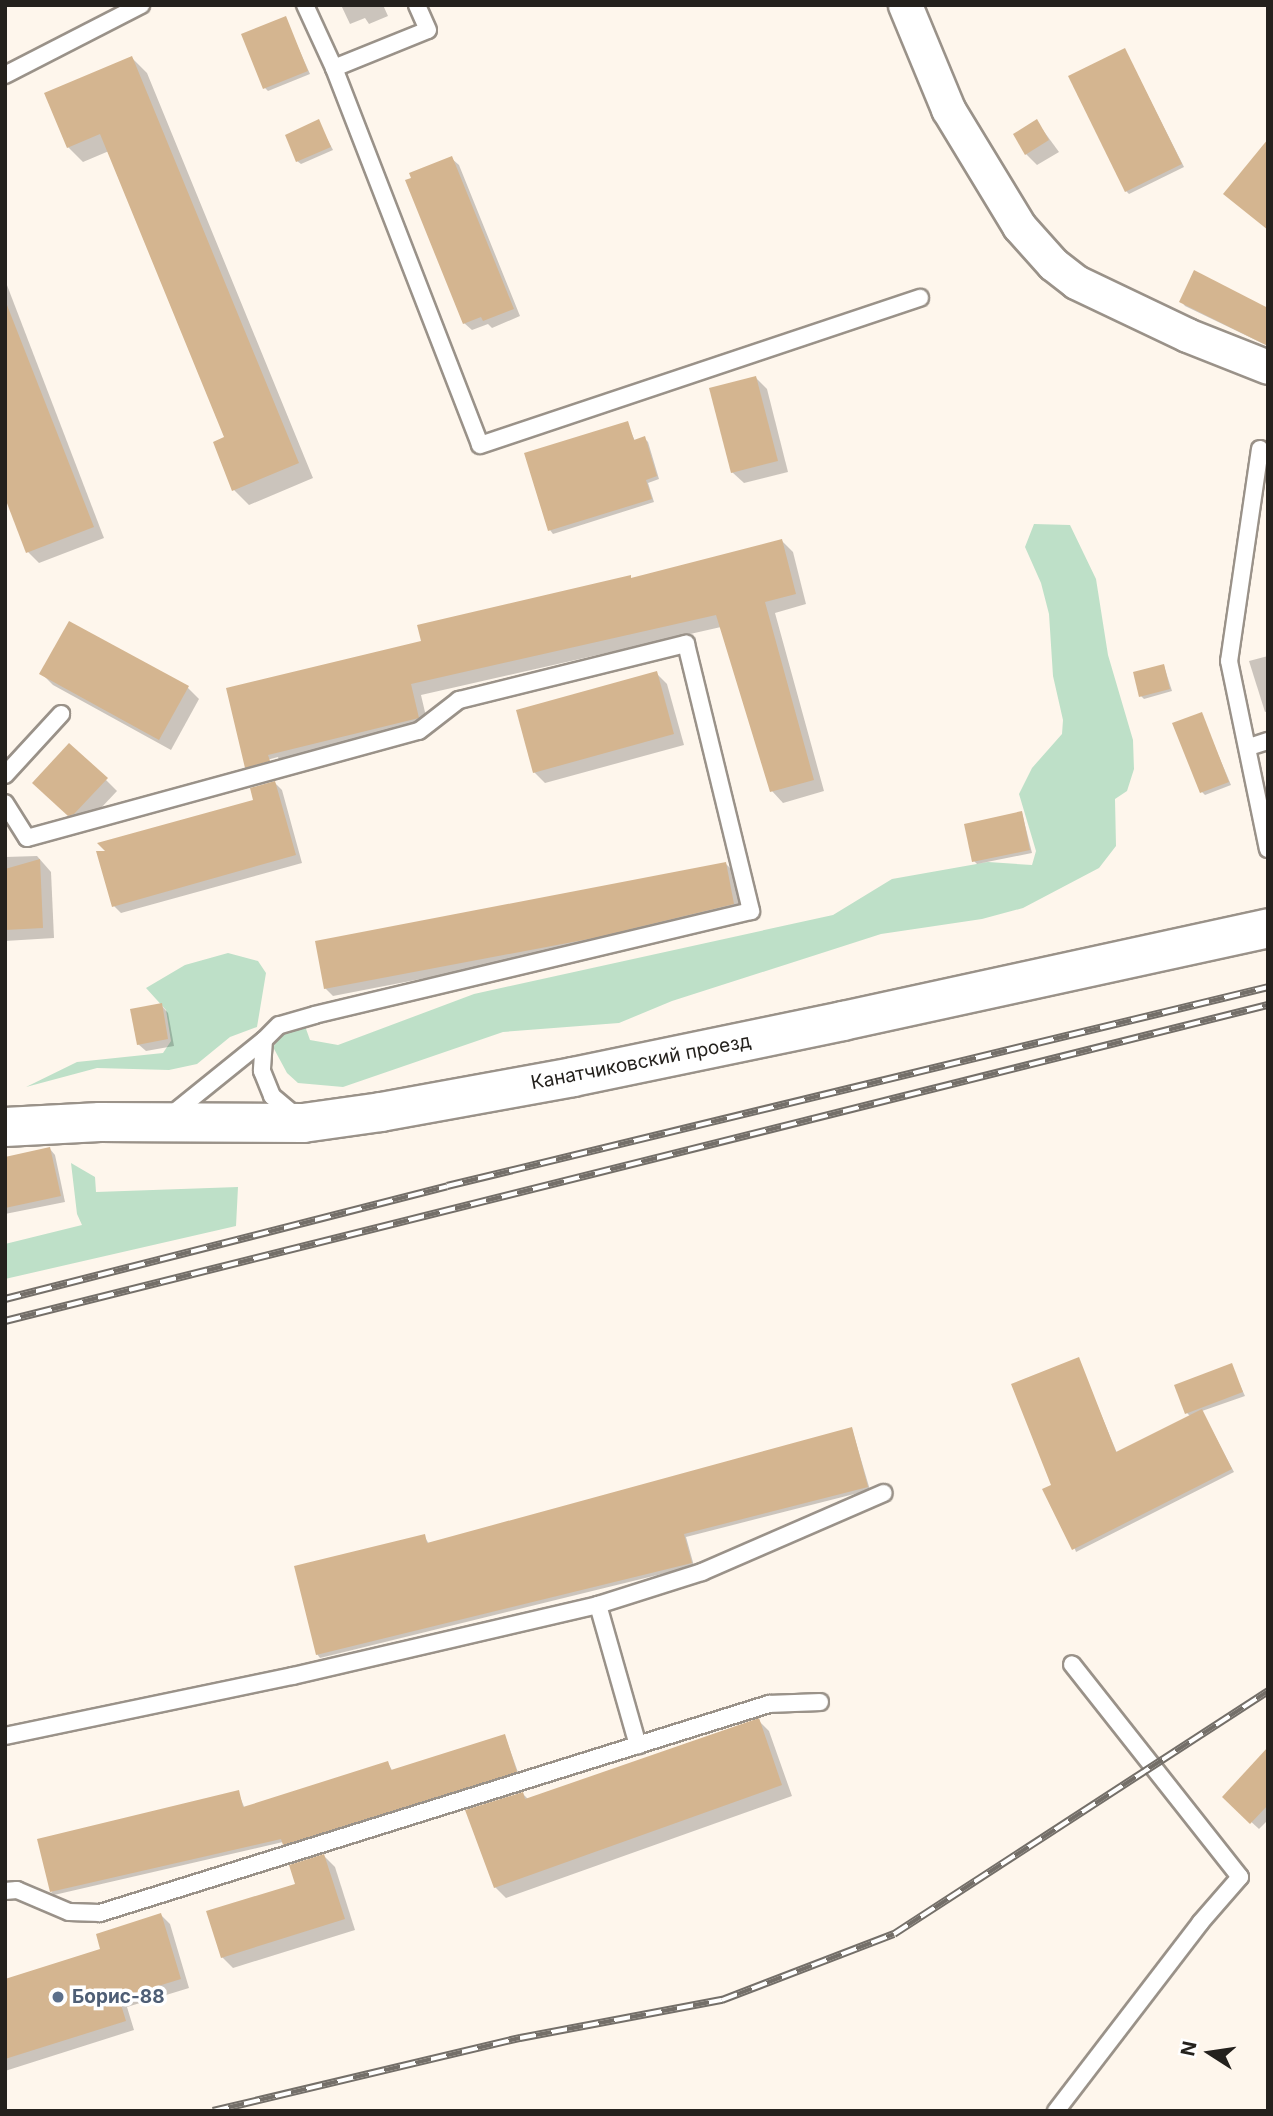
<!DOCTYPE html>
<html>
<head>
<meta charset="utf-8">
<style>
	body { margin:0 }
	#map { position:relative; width:1273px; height:2116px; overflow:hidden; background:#fef6ec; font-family:Inter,sans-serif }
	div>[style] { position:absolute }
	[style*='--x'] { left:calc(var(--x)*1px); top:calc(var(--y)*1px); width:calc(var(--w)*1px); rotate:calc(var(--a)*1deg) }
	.green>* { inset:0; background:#bee0c8 }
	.shadow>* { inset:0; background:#0003 }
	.building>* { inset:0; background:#d4b590 }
	.roads { filter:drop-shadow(2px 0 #9a9289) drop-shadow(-2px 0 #9a9289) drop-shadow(0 2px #9a9289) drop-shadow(0 -2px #9a9289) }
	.service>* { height:16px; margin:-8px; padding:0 8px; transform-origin:8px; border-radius:8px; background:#fff }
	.minor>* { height:33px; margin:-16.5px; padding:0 16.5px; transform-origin:16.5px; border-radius:16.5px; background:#fff }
	.tertiary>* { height:38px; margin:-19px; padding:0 19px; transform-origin:19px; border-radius:19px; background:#fff }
	.rail>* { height:8px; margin-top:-4px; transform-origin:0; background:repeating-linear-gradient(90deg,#fff 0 16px,#746f69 0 32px); box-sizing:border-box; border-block:2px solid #746f69 }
	.dots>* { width:19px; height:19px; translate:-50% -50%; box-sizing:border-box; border:4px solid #fff; border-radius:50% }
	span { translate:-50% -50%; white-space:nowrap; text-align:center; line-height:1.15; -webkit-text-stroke:7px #fff; paint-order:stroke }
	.street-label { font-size:19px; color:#24211d }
	.service-label { font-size:19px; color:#4e5e75; font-weight:700 }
	.left { translate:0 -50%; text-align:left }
	.frame { position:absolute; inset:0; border:7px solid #24211d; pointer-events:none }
	.north { position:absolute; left:1175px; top:2018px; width:70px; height:70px; -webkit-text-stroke:5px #fff; paint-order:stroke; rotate:282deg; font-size:19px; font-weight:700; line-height:28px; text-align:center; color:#24211d }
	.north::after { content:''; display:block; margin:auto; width:24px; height:32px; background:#24211d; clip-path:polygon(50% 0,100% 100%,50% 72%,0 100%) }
</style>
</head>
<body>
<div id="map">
	<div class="green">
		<i style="clip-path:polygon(1034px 524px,1070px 525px,1096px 579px,1108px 655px,1133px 740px,1134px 769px,1127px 791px,1115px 799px,1116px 846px,1099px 868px,1023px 908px,982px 919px,881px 934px,672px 1001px,619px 1023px,503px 1032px,343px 1087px,298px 1083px,287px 1073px,273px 1047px,291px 1023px,305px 1026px,310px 1040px,338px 1045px,474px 994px,833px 915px,892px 879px,988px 862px,1032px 865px,1036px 851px,1019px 794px,1032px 768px,1062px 734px,1063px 720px,1053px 676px,1049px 614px,1041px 583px,1025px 547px)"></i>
		<i style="clip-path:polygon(228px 953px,258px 961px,266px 973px,257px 1027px,230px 1037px,197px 1064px,169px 1070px,97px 1068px,26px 1087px,77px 1062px,163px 1053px,171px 1041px,166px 1010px,146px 988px,185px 965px)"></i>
		<i style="clip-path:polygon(71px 1163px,95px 1177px,96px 1192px,238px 1187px,236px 1226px,5px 1279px,5px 1244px,82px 1225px,77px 1214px)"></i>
	</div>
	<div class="shadow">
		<i style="clip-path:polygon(341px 5px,383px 5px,388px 16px,369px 24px,365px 18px,350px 24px)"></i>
		<i style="clip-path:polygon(285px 18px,310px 74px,268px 91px,265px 88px)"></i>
		<i style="clip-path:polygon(1125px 50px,1184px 167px,1129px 194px,1126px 191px)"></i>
		<i style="clip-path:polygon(132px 58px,147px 73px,313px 478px,249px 505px,234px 490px,226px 438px,109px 151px,83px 162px,68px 147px)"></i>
		<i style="clip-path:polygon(318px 121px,333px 150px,301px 164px,297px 161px)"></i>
		<i style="clip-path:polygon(1037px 122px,1059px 152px,1037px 165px,1026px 154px)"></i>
		<i style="clip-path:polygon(451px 158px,459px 165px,520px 316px,492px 328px,488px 324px,472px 330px,464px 323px)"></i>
		<i style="clip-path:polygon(5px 280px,104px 538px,39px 563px,28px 552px,5px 493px)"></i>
		<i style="clip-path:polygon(1181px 301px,1268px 310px,1268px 346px,1185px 306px)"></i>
		<i style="clip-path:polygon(756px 378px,767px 389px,788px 472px,744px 483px,732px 472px)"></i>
		<i style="clip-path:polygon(627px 423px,635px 441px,644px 438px,648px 442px,659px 479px,648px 483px,654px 502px,553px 534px,550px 530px)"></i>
		<i style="clip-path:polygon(evenodd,782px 541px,793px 552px,806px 604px,775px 613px,824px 791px,783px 803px,772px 791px,721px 627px,421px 695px,429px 729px,258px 778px,247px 767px,423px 642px,630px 577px,633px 580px,782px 541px,278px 757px,279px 760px,252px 767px,252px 764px,278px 757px)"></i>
		<i style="clip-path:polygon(1268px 656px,1268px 711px,1265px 712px,1249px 661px)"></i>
		<i style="clip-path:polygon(1164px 666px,1172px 691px,1144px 699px,1141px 696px)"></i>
		<i style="clip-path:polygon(656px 673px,667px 684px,684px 745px,545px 783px,534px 772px)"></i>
		<i style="clip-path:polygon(42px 674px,188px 688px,199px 699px,171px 750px,53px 685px)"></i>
		<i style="clip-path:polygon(1201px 714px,1231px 785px,1205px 795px,1202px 792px)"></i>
		<i style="clip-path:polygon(106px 780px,117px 791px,85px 825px,80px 826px,46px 794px)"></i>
		<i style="clip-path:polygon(275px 783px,282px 790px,302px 863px,121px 913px,114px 906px,108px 852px,255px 801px)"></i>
		<i style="clip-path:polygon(1022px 813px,1032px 853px,977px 864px,974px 861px)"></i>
		<i style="clip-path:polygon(37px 856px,51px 872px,54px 938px,5px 941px,5px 857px)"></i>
		<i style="clip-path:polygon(726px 864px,733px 871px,741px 911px,601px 944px,333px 996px,325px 988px)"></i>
		<i style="clip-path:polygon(161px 1005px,168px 1013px,174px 1046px,146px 1051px,138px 1044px)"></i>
		<i style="clip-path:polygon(50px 1149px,55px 1155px,65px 1202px,5px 1214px,5px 1158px)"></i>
		<i style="clip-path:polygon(1078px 1359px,1117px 1453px,1190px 1416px,1187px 1413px,1231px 1365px,1245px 1396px,1202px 1411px,1234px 1472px,1076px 1552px,1053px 1486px)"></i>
		<i style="clip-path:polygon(852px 1429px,870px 1490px,686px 1537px,694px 1566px,320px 1658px,317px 1654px,424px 1536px,429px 1544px)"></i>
		<i style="clip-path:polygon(758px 1720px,769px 1731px,792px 1796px,506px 1898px,495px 1887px,523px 1794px,529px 1800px)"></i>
		<i style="clip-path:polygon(505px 1736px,519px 1775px,287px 1847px,283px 1842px,54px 1895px,51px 1892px,238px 1792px,245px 1809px,388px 1763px,393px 1772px)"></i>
		<i style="clip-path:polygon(1268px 1750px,1268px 1820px,1259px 1829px,1224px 1797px)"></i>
		<i style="clip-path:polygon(324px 1856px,335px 1867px,355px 1930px,233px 1968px,222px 1957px)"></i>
		<i style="clip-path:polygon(161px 1915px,170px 1924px,189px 1988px,127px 2007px,134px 2030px,5px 2071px,5px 1981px,103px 1950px)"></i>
	</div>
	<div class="building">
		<i style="clip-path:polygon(286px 16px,308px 71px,263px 89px,241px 34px)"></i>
		<i style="clip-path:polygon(1125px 48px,1182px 164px,1125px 192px,1068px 76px)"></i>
		<i style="clip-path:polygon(132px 56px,299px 463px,232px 491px,213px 442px,224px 437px,100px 134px,67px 148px,44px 93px)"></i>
		<i style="clip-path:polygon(319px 119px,331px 147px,296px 162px,285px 135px)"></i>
		<i style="clip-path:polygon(1037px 119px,1049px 140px,1025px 155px,1013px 134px)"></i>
		<i style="clip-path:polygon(1268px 139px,1268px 230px,1223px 194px)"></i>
		<i style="clip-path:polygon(452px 156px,514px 309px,483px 321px,481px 317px,463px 324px,405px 180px,411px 178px,409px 173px)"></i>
		<i style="clip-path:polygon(1194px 270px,1268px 308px,1268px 346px,1179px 302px)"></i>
		<i style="clip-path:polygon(5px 300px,94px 527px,26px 553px,5px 498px)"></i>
		<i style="clip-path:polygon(756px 376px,778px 461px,731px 473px,709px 388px)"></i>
		<i style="clip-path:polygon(628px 421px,634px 440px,645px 436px,657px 476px,646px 480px,652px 499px,548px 531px,524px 453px)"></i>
		<i style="clip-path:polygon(782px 539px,796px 594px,765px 602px,814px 780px,770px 792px,716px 615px,411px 684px,419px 718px,268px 755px,270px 761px,245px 768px,226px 688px,421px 641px,417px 625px,631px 575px,631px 578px)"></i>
		<i style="clip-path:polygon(69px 621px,189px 686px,159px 740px,39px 674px)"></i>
		<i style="clip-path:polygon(1164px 664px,1170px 689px,1139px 697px,1133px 672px)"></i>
		<i style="clip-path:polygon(657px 671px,674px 734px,533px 773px,516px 710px)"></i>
		<i style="clip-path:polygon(1202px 712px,1229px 782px,1200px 793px,1172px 723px)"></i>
		<i style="clip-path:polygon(69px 743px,108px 778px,74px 814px,68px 816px,32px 783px)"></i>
		<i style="clip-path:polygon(275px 781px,296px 855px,112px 907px,96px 851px,105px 851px,97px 843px,253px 800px,250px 788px)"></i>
		<i style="clip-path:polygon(1022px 811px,1030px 850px,972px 862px,964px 824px)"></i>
		<i style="clip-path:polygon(40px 859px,43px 928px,5px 930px,5px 869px)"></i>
		<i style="clip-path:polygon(726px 862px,734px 904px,594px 938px,324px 989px,315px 941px)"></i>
		<i style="clip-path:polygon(162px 1003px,168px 1039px,137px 1045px,130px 1009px)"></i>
		<i style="clip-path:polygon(50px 1147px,61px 1196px,5px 1208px,5px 1157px)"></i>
		<i style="clip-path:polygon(1079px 1357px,1116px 1452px,1202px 1409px,1232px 1469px,1072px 1550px,1042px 1489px,1051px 1485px,1011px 1384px)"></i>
		<i style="clip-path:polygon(1232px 1363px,1243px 1392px,1185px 1414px,1174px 1385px)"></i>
		<i style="clip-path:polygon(852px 1427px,868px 1487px,684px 1534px,692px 1563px,316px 1655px,294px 1566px,425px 1534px,427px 1543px)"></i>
		<i style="clip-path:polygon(759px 1718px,782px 1785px,494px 1888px,465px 1810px,523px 1792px,525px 1799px)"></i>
		<i style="clip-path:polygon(505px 1734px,517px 1772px,283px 1845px,281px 1839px,50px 1892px,37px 1839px,239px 1790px,243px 1807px,388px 1761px,391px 1770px)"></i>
		<i style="clip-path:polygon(1268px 1747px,1268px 1805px,1250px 1824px,1222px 1797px)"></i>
		<i style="clip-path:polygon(324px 1854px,345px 1919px,221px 1958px,206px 1911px,295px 1884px,289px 1865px)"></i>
		<i style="clip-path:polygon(161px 1913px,181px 1979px,119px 1998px,126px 2021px,5px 2059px,5px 1979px,100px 1949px,96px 1934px)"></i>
	</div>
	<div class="roads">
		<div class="service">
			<i style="--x:305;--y:5;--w:69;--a:65.3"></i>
			<i style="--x:334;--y:68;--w:404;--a:68.8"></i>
			<i style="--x:480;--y:445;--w:464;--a:-18.5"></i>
			<i style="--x:334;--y:68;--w:101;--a:-22"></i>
			<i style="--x:428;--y:30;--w:27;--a:-114"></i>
			<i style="--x:5;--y:75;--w:153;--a:-27.2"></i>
			<i style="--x:1260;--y:449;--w:214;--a:98.3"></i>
			<i style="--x:1229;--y:661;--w:192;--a:78.3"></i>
			<i style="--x:1249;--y:747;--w:20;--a:-18"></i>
			<i style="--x:5;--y:775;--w:83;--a:-47.4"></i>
			<i style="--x:5;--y:803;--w:41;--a:57.8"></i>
			<i style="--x:27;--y:838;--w:406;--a:-15.3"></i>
			<i style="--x:419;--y:731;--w:51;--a:-37.8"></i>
			<i style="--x:459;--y:700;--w:234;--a:-13.9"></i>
			<i style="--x:686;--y:644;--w:275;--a:76.3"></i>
			<i style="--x:751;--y:911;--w:448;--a:166.6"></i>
			<i style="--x:315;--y:1015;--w:37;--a:164"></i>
			<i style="--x:279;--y:1025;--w:21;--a:135"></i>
			<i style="--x:171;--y:1115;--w:119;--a:-38.9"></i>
			<i style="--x:264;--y:1040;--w:31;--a:94"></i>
			<i style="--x:262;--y:1071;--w:27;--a:68"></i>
			<i style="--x:272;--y:1096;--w:31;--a:40"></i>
			<i style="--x:598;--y:1605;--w:146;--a:74.1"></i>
			<i style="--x:5;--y:1736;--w:294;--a:-11.8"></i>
			<i style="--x:293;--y:1676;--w:313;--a:-13.1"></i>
			<i style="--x:598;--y:1605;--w:109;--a:-17.6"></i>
			<i style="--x:702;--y:1572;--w:198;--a:-23.5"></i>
			<i style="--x:5;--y:1891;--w:12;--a:-5"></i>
			<i style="--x:17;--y:1890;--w:56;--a:22.9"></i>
			<i style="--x:69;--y:1912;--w:31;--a:2"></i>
			<i style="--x:100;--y:1913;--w:701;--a:-17.35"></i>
			<i style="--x:769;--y:1704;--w:51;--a:-2.2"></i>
			<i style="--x:1056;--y:2111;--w:237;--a:-52.5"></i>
			<i style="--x:1200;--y:1923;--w:61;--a:-49"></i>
			<i style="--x:1240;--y:1877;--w:271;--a:-128.3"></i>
		</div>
		<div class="minor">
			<i style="--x:905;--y:5;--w:113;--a:67.5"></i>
			<i style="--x:948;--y:109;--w:137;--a:58.7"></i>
			<i style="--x:1019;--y:226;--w:51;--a:48.2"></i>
			<i style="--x:1053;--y:264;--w:29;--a:38"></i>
			<i style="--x:1076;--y:282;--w:123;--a:25.5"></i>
			<i style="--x:1187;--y:335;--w:87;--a:21.6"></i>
		</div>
		<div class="tertiary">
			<i style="--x:5;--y:1127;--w:95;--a:-3"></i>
			<i style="--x:100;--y:1122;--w:203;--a:0.3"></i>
			<i style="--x:303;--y:1123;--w:79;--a:-8"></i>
			<i style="--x:381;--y:1112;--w:195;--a:-10.3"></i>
			<i style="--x:573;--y:1077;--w:276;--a:-11.7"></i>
			<i style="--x:843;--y:1021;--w:435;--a:-12.3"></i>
		</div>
	</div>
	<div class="rail">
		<i style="--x:5;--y:1299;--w:456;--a:-14.3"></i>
		<i style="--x:447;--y:1186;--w:845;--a:-13.62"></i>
		<i style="--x:5;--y:1321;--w:1302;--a:-14.05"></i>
		<i style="--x:213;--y:2111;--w:316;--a:-13.4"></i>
		<i style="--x:520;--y:2038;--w:206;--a:-10.7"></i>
		<i style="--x:722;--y:2000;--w:184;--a:-21"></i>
		<i style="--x:894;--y:1934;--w:446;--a:-33"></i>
	</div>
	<div class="dots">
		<i style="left:58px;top:1997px;background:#5c6f8a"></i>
	</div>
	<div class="street-label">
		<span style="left:641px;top:1062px;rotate:-11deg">Канатчиковский проезд</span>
	</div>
	<div class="service-label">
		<span class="left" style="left:72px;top:1997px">Борис-88</span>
	</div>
	<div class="frame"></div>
	<div class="north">N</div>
</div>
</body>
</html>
